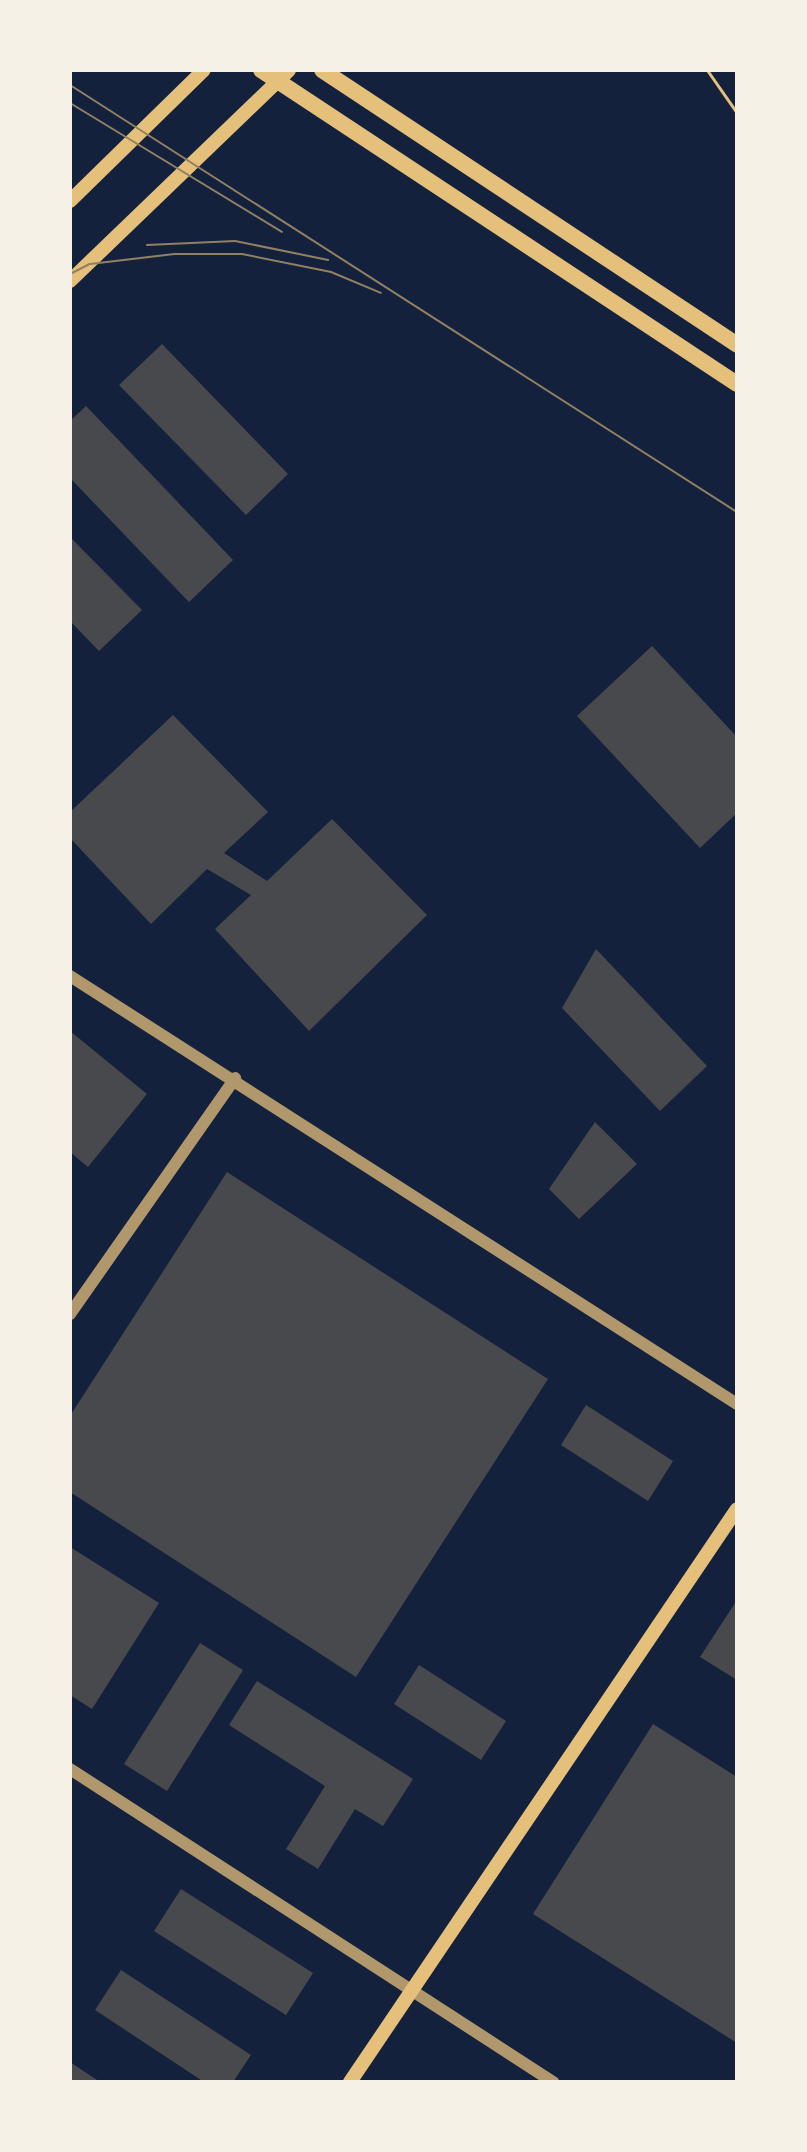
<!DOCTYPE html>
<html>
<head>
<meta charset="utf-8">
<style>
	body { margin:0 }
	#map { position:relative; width:807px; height:2152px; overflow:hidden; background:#14213d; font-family:"Libre Baskerville",serif }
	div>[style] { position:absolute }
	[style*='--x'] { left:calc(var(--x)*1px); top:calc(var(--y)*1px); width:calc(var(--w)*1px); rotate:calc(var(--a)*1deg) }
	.building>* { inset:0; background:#48494c }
	.path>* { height:3px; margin:-1.5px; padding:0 1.5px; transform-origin:1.5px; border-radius:1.5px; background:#e5c07b }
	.tertiary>* { height:12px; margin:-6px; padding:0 6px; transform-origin:6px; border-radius:6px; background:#b1986c }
	.secondary>* { height:14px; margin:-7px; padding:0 7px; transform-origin:7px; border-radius:7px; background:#e5c07b }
	.trunk>* { height:16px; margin:-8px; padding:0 8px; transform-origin:8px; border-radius:8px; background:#e5c07b }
	.tram>* { height:2px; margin:-1px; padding:0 1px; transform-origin:1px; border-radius:1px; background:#918062 }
	span { translate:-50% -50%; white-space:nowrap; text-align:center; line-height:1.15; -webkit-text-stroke:8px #f6f1e7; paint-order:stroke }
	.frame { position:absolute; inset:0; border:72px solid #f6f1e7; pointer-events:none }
</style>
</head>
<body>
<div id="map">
	<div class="building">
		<i style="clip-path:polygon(162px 344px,288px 474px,246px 515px,119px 385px)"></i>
		<i style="clip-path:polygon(86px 406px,233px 560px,189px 602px,70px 478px,70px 421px)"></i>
		<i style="clip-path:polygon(70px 537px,142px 610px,99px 651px,70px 621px)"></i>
		<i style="clip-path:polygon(652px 646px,737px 737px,737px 813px,700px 848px,577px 716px)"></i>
		<i style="clip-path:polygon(173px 715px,268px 812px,224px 853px,267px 881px,332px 819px,427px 915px,309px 1031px,215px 929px,251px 895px,207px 869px,151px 924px,70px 838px,70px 812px)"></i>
		<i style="clip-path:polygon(596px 949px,707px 1066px,660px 1111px,562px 1008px)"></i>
		<i style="clip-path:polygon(70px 1031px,147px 1094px,88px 1167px,70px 1152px)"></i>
		<i style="clip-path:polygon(595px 1122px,637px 1164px,579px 1219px,549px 1189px)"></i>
		<i style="clip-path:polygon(227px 1172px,548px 1379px,356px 1677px,70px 1492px,70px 1416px)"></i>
		<i style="clip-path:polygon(586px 1405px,673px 1461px,648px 1501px,561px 1445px)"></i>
		<i style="clip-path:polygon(70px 1547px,159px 1603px,92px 1709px,70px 1695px)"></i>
		<i style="clip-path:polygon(737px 1600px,737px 1680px,700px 1657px)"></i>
		<i style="clip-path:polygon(200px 1643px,243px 1670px,167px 1791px,124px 1764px)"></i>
		<i style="clip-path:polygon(419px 1665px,506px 1721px,481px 1760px,394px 1704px)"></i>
		<i style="clip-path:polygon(257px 1681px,413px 1779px,383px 1826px,355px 1809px,318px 1869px,286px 1849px,325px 1786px,229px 1725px)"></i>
		<i style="clip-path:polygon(653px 1724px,737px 1777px,737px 2043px,533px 1914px)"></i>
		<i style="clip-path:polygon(181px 1889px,313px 1973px,286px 2015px,154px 1931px)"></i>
		<i style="clip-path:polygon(121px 1970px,251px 2055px,233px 2082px,204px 2082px,95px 2010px)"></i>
		<i style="clip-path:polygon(70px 2062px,100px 2082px,70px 2082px)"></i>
	</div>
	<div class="path">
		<i style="--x:707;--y:70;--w:52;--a:55.1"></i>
	</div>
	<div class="tertiary">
		<i style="--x:70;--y:976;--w:793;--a:32.69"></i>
		<i style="--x:70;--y:1314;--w:288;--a:-55"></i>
		<i style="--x:70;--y:1769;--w:576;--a:32.94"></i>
	</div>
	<div class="secondary">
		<i style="--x:70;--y:201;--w:187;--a:-44.4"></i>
		<i style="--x:70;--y:281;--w:304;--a:-43.9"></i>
		<i style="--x:350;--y:2082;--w:691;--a:-55.97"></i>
	</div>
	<div class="trunk">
		<i style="--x:261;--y:70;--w:570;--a:33.41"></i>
		<i style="--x:322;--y:70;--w:498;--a:33.5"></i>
	</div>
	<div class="tram">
		<i style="--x:70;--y:85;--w:792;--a:32.63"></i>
		<i style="--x:70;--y:103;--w:248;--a:31.3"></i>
		<i style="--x:147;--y:245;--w:88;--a:-2.6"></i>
		<i style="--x:235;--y:241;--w:95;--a:11.5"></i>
		<i style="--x:70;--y:274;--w:22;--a:-27"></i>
		<i style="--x:90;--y:264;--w:85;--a:-6.8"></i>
		<i style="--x:174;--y:254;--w:68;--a:0"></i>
		<i style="--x:242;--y:254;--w:91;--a:11.4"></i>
		<i style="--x:331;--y:272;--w:54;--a:22.8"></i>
	</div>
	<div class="frame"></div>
</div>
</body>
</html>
